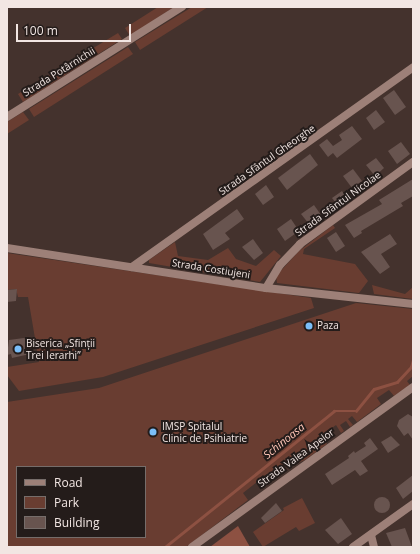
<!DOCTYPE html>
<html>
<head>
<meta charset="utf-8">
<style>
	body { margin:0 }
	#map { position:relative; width:420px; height:554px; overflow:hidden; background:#44322d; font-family:"Open Sans",sans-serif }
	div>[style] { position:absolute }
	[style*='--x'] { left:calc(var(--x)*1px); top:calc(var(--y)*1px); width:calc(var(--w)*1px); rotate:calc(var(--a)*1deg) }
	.green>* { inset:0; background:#693d31 }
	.water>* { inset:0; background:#8d5142 }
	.stream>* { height:2.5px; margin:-1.25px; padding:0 1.25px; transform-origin:1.25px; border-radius:1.25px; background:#8d5142 }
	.building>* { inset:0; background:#68544f }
	.round { border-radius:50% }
	.minor>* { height:8px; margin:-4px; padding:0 4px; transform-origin:4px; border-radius:4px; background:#9d8078 }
	.tertiary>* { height:8px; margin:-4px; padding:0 4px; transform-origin:4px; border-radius:4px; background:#9d8078 }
	.dots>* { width:11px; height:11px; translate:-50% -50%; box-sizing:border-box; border:2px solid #241c1a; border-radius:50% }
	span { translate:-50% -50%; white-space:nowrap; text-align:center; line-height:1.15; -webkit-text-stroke:4px #241c1a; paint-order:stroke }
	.street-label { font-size:10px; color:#f2e6e3 }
	.poi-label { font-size:10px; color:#f2e6e3 }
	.left { translate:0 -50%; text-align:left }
	.water-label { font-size:11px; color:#ffc6b7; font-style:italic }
	.frame { position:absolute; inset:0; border:8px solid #f2e6e3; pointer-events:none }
	.legend { position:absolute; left:16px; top:466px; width:130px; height:72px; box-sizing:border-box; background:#241c1a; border:1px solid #766d6a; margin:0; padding:5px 7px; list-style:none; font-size:12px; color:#f2e6e3 }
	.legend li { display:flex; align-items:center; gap:8px; height:20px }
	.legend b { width:20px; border:1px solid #766d6a }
	.scale { position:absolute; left:16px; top:24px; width:115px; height:18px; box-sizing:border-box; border:2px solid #f2e6e3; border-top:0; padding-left:5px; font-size:12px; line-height:14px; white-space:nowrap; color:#f2e6e3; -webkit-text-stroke:3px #241c1a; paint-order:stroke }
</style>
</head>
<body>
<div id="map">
	<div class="green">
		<i style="clip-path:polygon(158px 7px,174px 7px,130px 36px,125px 28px)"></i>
		<i style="clip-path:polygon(192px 7px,208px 7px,140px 50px,135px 42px)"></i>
		<i style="clip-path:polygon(118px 33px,122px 39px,23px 102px,18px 94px)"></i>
		<i style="clip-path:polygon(128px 47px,133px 54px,34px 117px,29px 109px)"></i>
		<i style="clip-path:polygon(23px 112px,29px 120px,7px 134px,7px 122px)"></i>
		<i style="clip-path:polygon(333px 225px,335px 228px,304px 249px,303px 254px,355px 264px,368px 281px,359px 293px,277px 283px,276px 276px,299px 251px)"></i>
		<i style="clip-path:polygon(175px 242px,178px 256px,208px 260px,228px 248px,236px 259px,256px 266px,274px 250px,281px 256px,260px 282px,149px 263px,149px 260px)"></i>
		<i style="clip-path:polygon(7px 253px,311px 298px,314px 308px,103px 377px,19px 391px,7px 375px,7px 367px,39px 362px,28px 297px,18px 297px,16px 289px,7px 290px)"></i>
		<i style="clip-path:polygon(372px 285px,405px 294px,413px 287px,413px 299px,374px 294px)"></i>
		<i style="clip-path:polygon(evenodd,356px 303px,413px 309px,413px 376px,407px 381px,410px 385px,394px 396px,389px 390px,377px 398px,381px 404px,357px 422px,352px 416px,348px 419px,353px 425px,350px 427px,346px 421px,340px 425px,344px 431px,341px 433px,336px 425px,321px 436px,327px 444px,305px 460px,293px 465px,287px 462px,281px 466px,285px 471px,262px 488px,257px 482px,243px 493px,248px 500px,186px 547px,7px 547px,7px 402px,99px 388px,356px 303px,17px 467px,145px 467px,145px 537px,17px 537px,17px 467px)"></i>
		<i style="clip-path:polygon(302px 498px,315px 523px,299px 531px,296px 527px,263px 547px,253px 532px,284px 510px,283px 508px)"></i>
	</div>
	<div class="water">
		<i style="clip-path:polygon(238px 526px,250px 547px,210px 547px)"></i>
	</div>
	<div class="stream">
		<i style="--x:165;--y:547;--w:217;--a:-38.8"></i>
		<i style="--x:334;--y:411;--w:22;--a:0"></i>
		<i style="--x:356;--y:411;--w:28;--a:-51"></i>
		<i style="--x:374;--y:389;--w:24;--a:-17"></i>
		<i style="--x:397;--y:382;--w:21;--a:-47"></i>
		<i style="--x:411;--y:367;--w:7;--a:-74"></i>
	</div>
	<div class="building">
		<i style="clip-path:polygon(394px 90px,406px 107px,395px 115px,383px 98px)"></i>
		<i style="clip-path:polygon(376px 110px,385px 122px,374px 130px,366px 118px)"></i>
		<i style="clip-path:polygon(352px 126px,362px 139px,337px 158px,333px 153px,328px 157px,319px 145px,327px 139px,333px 146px,342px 140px,339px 135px)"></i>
		<i style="clip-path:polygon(401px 142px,410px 154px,397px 164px,388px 151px)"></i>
		<i style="clip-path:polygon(310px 154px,318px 165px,287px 190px,278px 178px)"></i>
		<i style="clip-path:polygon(376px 158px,384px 168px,375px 176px,366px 165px)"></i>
		<i style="clip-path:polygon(353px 169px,362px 181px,352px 188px,343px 176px)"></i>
		<i style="clip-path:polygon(413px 179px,413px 196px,401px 203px,403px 206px,361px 231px,362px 233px,354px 238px,345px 225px,382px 204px,379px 200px)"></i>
		<i style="clip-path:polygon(266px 185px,274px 197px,263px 205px,255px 194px)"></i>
		<i style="clip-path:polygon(342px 191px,349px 201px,340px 208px,332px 198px)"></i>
		<i style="clip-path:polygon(314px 205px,321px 215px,309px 224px,301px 214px)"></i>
		<i style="clip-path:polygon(237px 209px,244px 219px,225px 233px,230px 239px,213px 250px,203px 234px)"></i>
		<i style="clip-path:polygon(291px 219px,299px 231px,285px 241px,277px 229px)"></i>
		<i style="clip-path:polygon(336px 232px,345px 246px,336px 252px,327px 238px)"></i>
		<i style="clip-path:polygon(390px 234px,397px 244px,381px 254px,390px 267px,380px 274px,361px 252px)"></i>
		<i style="clip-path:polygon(253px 239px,263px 253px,254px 260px,242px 247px)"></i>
		<i style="clip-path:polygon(17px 289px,16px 301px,7px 302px,7px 290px)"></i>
		<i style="clip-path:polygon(24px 338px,28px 340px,30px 354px,12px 358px,11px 354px,7px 355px,9px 340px)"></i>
		<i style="clip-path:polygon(408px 414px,413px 417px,413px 440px,408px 433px,404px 436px,397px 426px,399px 420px)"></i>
		<i style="clip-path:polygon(391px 436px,400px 445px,388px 453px,381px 442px)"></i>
		<i style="clip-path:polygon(370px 438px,378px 449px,361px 461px,368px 471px,360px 476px,355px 470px,332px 485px,325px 474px,349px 458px,348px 456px,354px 451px,355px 453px,366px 446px,364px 443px)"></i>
		<i style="clip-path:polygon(413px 475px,413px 491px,403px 499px,396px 488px)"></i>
		<i class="round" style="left:374px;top:497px;width:16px;height:16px"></i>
		<i style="clip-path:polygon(276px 503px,282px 511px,265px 523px,261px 518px)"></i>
		<i style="clip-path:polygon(341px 518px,352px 534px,338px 544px,325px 530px)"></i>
		<i style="clip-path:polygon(405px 528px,412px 547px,392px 547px,386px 533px)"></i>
	</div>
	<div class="minor">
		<i style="--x:132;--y:267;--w:345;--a:-35.4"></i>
		<i style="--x:266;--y:288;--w:27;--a:-59"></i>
		<i style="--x:280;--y:265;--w:29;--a:-46"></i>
		<i style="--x:300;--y:244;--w:140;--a:-36"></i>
		<i style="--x:371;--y:535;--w:12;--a:76"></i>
		<i style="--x:192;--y:547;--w:273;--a:-35.9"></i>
		<i style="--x:353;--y:547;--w:74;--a:-35.6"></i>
	</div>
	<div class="tertiary">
		<i style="--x:7;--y:117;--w:207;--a:-32.2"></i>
		<i style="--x:7;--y:248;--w:262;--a:8.8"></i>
		<i style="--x:266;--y:288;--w:148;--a:6.2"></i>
	</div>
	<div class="dots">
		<i style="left:309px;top:326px;background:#7bbef8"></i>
		<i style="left:18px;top:349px;background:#7bbef8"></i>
		<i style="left:153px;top:432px;background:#7bbef8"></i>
	</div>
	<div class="street-label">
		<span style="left:59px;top:72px;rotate:-32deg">Strada Potârnichii</span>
		<span style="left:267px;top:160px;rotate:-35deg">Strada Sfântul Gheorghe</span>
		<span style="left:338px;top:204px;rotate:-36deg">Strada Sfântul Nicolae</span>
		<span style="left:211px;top:269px;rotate:9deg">Strada Costiujeni</span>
		<span style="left:296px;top:458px;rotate:-36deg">Strada Valea Apelor</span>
	</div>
	<div class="poi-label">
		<span class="left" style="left:317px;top:326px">Paza</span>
		<span class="left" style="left:26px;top:349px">Biserica „Sfinții<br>Trei Ierarhi”</span>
		<span class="left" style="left:162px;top:432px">IMSP Spitalul<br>Clinic de Psihiatrie</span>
	</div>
	<div class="water-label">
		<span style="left:284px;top:441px;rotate:-39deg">Schinoasa</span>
	</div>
	<div class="frame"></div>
	<ul class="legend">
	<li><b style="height:5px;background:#9d8078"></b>Road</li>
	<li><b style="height:11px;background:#693d31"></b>Park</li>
	<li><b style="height:11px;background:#68544f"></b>Building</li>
	</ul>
	<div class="scale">100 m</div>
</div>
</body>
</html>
